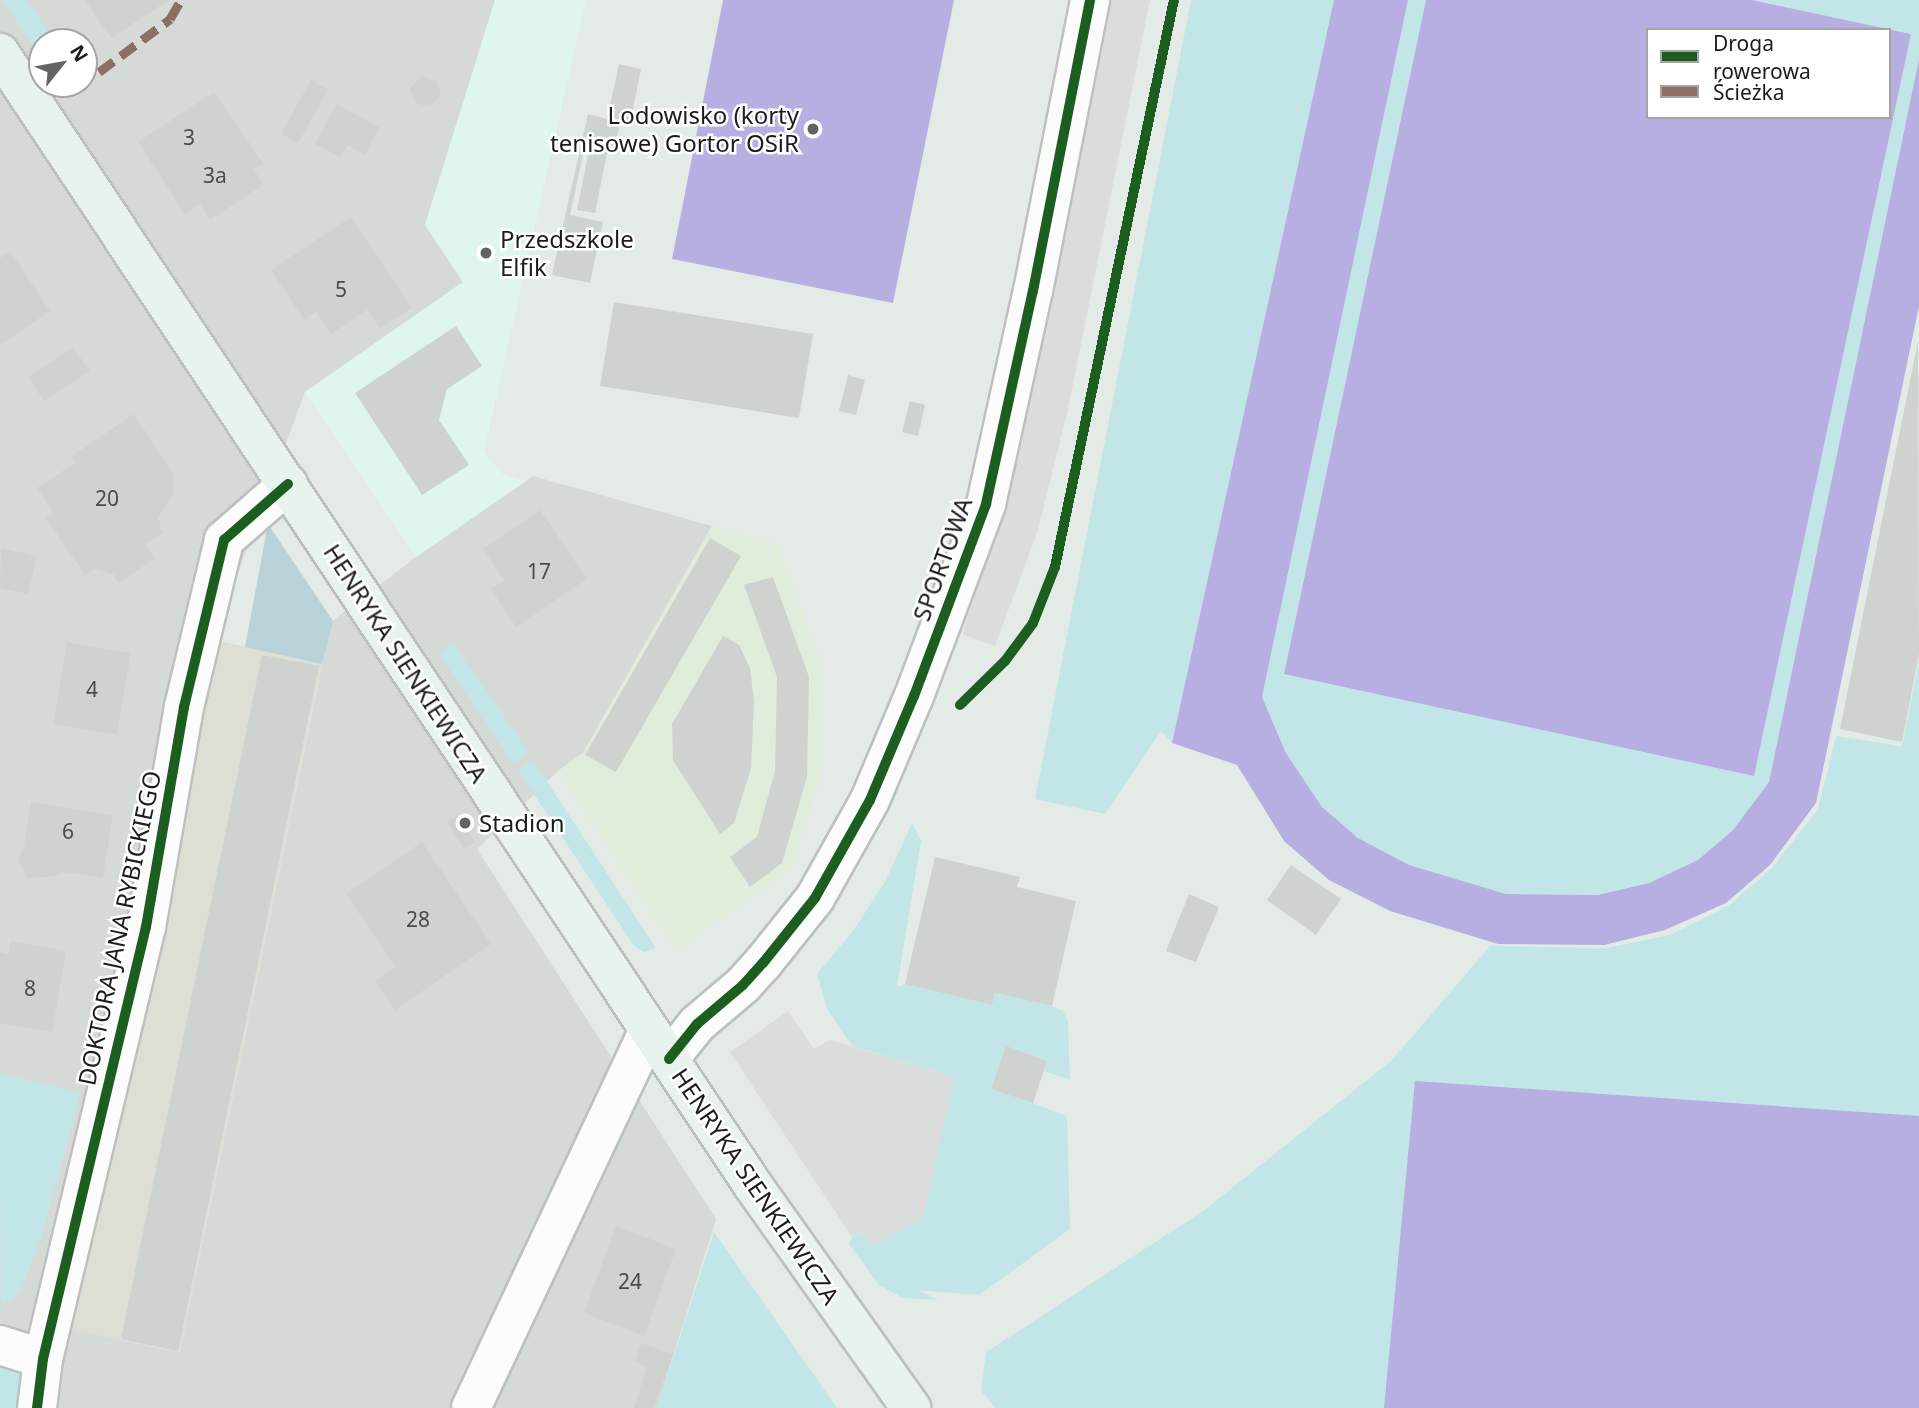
<!DOCTYPE html>
<html>
<head>
<meta charset="utf-8">
<style>
	body { margin:0 }
	#map { position:relative; width:1919px; height:1408px; overflow:hidden; background:#e4ebe6; font-family:"Noto Sans",sans-serif }
	div>[style] { position:absolute }
	[style*='--x'] { left:calc(var(--x)*1px); top:calc(var(--y)*1px); width:calc(var(--w)*1px); rotate:calc(var(--a)*1deg) }
	.residential>* { inset:0; background:#d6dad7 }
	.commercial>* { inset:0; background:#dfedda }
	.industrial>* { inset:0; background:#dedfd4 }
	.education>* { inset:0; background:#def6ec }
	.grass>* { inset:0; background:#c2e6e8 }
	.forest>* { inset:0; background:#b9d1d8 }
	.pitch>* { inset:0; background:#b7afe2 }
	.parking>* { inset:0; background:#dadddb }
	.building>* { inset:0; background:#ced3cf }
	.roads { filter:drop-shadow(2px 0 #bdc0be) drop-shadow(-2px 0 #bdc0be) drop-shadow(0 2px #bdc0be) drop-shadow(0 -2px #bdc0be) }
	.street>* { height:38px; margin:-19px; padding:0 19px; transform-origin:19px; border-radius:19px; background:#fbfcfb }
	.secondary>* { height:38px; margin:-19px; padding:0 19px; transform-origin:19px; border-radius:19px; background:#e9f3ee }
	.quiet>* { height:9px; margin-top:-4.5px; transform-origin:0; background:repeating-linear-gradient(90deg,#8d6e63 0 18px,transparent 0 27px) }
	.cycleway>* { height:10px; margin:-5px; padding:0 5px; transform-origin:5px; border-radius:5px; background:#1b5e20 }
	.dots>* { width:19px; height:19px; translate:-50% -50%; box-sizing:border-box; border:4px solid #fff; border-radius:50% }
	span { translate:-50% -50%; white-space:nowrap; text-align:center; line-height:1.15; -webkit-text-stroke:5px #fff; paint-order:stroke }
	.number-label { font-size:21px; color:#4a4c4a }
	.number-label span { -webkit-text-stroke-width:0 }
	.poi-label { font-size:24px; color:#1c1c1c }
	.right { translate:-100% -50%; text-align:right }
	.left { translate:0 -50%; text-align:left }
	.street-label { font-size:24px; color:#1c1c1c }
	.legend { position:absolute; left:1646px; top:28px; width:245px; height:91px; box-sizing:border-box; background:#fff; border:2px solid #a4a4a4; margin:0; padding:9px 12px; list-style:none; font-size:21px; color:#1c1c1c }
	.legend li { display:flex; align-items:center; gap:14px; height:35px }
	.legend b { width:35px; border:2px solid #a4a4a4 }
	.north { position:absolute; left:28px; top:28px; width:70px; height:70px; box-sizing:border-box; background:#fff; border:2px solid #a4a4a4; border-radius:50%; rotate:59deg; font-size:19px; font-weight:700; line-height:28px; text-align:center; color:#1c1c1c }
	.north::after { content:''; display:block; margin:auto; width:24px; height:32px; background:#626463; clip-path:polygon(50% 0,100% 100%,50% 72%,0 100%) }
</style>
</head>
<body>
<div id="map">
	<div class="residential">
		<i style="clip-path:polygon(evenodd,0 0,495px 0,425px 225px,463px 282px,305px 392px,228px 600px,154px 931px,72px 1329px,180px 1352px,331px 622px,416px 557px,533px 476px,712px 526px,583px 753px,558px 771px,477px 849px,716px 1219px,657px 1408px,0 1408px,0 0,42px 42px,84px 42px,84px 84px,42px 84px,42px 42px)"></i>
	</div>
	<div class="commercial">
		<i style="clip-path:polygon(712px 526px,777px 544px,822px 664px,823px 768px,792px 869px,676px 950px,558px 771px,583px 753px)"></i>
	</div>
	<div class="industrial">
		<i style="clip-path:polygon(219px 641px,322px 664px,180px 1353px,72px 1330px)"></i>
	</div>
	<div class="education">
		<i style="clip-path:polygon(495px 0,586px 0,484px 452px,503px 474px,526px 481px,416px 557px,305px 392px,463px 282px,425px 225px)"></i>
	</div>
	<div class="grass">
		<i style="clip-path:polygon(3px 0,27px 0,55px 42px,42px 42px,42px 59px)"></i>
		<i style="clip-path:polygon(1191px 0,1334px 0,1172px 743px,1161px 731px,1105px 814px,1035px 799px)"></i>
		<i style="clip-path:polygon(1408px 0,1426px 0,1284px 674px,1754px 775px,1911px 34px,1752px 0,1919px 0,1919px 59px,1769px 782px,1733px 830px,1698px 860px,1649px 883px,1598px 895px,1506px 894px,1409px 865px,1358px 838px,1322px 807px,1286px 753px,1262px 697px)"></i>
		<i style="clip-path:polygon(453px 643px,529px 753px,513px 763px,439px 653px)"></i>
		<i style="clip-path:polygon(1919px 663px,1919px 1408px,996px 1408px,981px 1391px,986px 1352px,1203px 1211px,1392px 1060px,1490px 946px,1606px 948px,1670px 935px,1728px 906px,1772px 868px,1818px 809px,1836px 736px,1902px 746px)"></i>
		<i style="clip-path:polygon(533px 760px,656px 948px,644px 952px,634px 946px,518px 770px)"></i>
		<i style="clip-path:polygon(912px 823px,921px 841px,897px 987px,905px 984px,992px 1005px,995px 993px,1052px 1006px,1063px 1011px,1068px 1021px,1070px 1080px,1044px 1071px,1047px 1061px,1006px 1047px,992px 1088px,1067px 1116px,1070px 1229px,979px 1295px,918px 1290px,938px 1300px,903px 1298px,879px 1285px,849px 1244px,852px 1237px,862px 1232px,871px 1245px,954px 1077px,852px 1046px,827px 1009px,817px 974px,853px 931px,886px 880px)"></i>
		<i style="clip-path:polygon(0 1073px,80px 1093px,43px 1233px,21px 1289px,13px 1298px,1px 1303px)"></i>
		<i style="clip-path:polygon(714px 1232px,835px 1405px,837px 1408px,657px 1408px)"></i>
		<i style="clip-path:polygon(0 1366px,24px 1375px,17px 1408px,0 1408px)"></i>
	</div>
	<div class="forest">
		<i style="clip-path:polygon(268px 524px,333px 621px,322px 664px,245px 647px)"></i>
	</div>
	<div class="pitch">
		<i style="clip-path:polygon(723px 0,954px 0,893px 303px,672px 259px)"></i>
		<i style="clip-path:polygon(1334px 0,1408px 0,1262px 697px,1286px 753px,1322px 807px,1358px 838px,1409px 865px,1506px 894px,1598px 895px,1649px 883px,1698px 860px,1733px 830px,1769px 782px,1919px 59px,1919px 306px,1816px 803px,1770px 865px,1726px 903px,1665px 930px,1604px 945px,1498px 944px,1390px 911px,1329px 880px,1284px 841px,1237px 765px,1172px 743px)"></i>
		<i style="clip-path:polygon(evenodd,1426px 0,1752px 0,1911px 34px,1754px 776px,1284px 674px,1426px 0,1648px 30px,1889px 30px,1889px 117px,1648px 117px,1648px 30px)"></i>
		<i style="clip-path:polygon(1415px 1081px,1919px 1116px,1919px 1408px,1384px 1408px)"></i>
	</div>
	<div class="parking">
		<i style="clip-path:polygon(1112px 0,1150px 0,1068px 409px,1037px 533px,995px 646px,962px 634px,1006px 505px,1054px 289px)"></i>
		<i style="clip-path:polygon(788px 1011px,814px 1049px,830px 1040px,954px 1077px,923px 1218px,871px 1245px,862px 1232px,852px 1237px,730px 1052px)"></i>
	</div>
	<div class="building">
		<i style="clip-path:polygon(85px 0,169px 0,111px 38px)"></i>
		<i style="clip-path:polygon(619px 64px,641px 69px,630px 124px,620px 122px,615px 147px,586px 141px,570px 215px,603px 222px,590px 283px,552px 275px,588px 114px,607px 119px)"></i>
		<i style="clip-path:polygon(421px 76px,436px 80px,441px 95px,430px 107px,415px 103px,410px 88px)"></i>
		<i style="clip-path:polygon(311px 80px,328px 90px,298px 143px,281px 134px)"></i>
		<i style="clip-path:polygon(214px 92px,263px 163px,254px 169px,263px 185px,210px 220px,200px 204px,185px 214px,138px 142px)"></i>
		<i style="clip-path:polygon(336px 104px,379px 127px,365px 155px,347px 145px,341px 157px,315px 144px)"></i>
		<i style="clip-path:polygon(590px 145px,608px 148px,595px 213px,577px 210px)"></i>
		<i style="clip-path:polygon(351px 217px,412px 308px,380px 328px,367px 310px,331px 334px,316px 312px,304px 320px,271px 270px)"></i>
		<i style="clip-path:polygon(10px 251px,50px 311px,0 345px,0 258px)"></i>
		<i style="clip-path:polygon(614px 302px,813px 334px,799px 418px,600px 386px)"></i>
		<i style="clip-path:polygon(456px 326px,482px 366px,447px 389px,439px 420px,469px 465px,422px 495px,355px 393px)"></i>
		<i style="clip-path:polygon(1918px 341px,1919px 654px,1902px 742px,1840px 729px)"></i>
		<i style="clip-path:polygon(73px 347px,90px 371px,44px 401px,28px 377px)"></i>
		<i style="clip-path:polygon(848px 375px,865px 380px,856px 415px,839px 411px)"></i>
		<i style="clip-path:polygon(910px 401px,925px 405px,918px 436px,902px 432px)"></i>
		<i style="clip-path:polygon(134px 414px,173px 473px,173px 493px,158px 518px,163px 533px,145px 545px,155px 558px,119px 583px,113px 574px,95px 569px,85px 575px,46px 518px,54px 513px,37px 488px,76px 462px,72px 456px)"></i>
		<i style="clip-path:polygon(540px 510px,587px 579px,516px 627px,491px 589px,504px 580px,483px 549px)"></i>
		<i style="clip-path:polygon(710px 538px,741px 556px,616px 772px,585px 755px)"></i>
		<i style="clip-path:polygon(1px 548px,37px 556px,28px 594px,0 588px)"></i>
		<i style="clip-path:polygon(773px 577px,809px 677px,807px 777px,782px 863px,750px 887px,730px 857px,757px 837px,775px 771px,777px 677px,744px 585px)"></i>
		<i style="clip-path:polygon(723px 636px,739px 645px,750px 668px,754px 701px,751px 769px,734px 823px,720px 834px,673px 760px,672px 724px)"></i>
		<i style="clip-path:polygon(67px 642px,131px 653px,117px 735px,53px 724px)"></i>
		<i style="clip-path:polygon(262px 655px,319px 666px,178px 1351px,121px 1339px)"></i>
		<i style="clip-path:polygon(31px 802px,113px 815px,103px 878px,63px 872px,56px 876px,28px 878px,17px 859px,24px 848px)"></i>
		<i style="clip-path:polygon(457px 815px,475px 842px,464px 849px,447px 821px)"></i>
		<i style="clip-path:polygon(422px 842px,491px 944px,395px 1010px,375px 981px,395px 967px,346px 894px)"></i>
		<i style="clip-path:polygon(935px 857px,1020px 877px,1017px 887px,1076px 901px,1052px 1006px,995px 993px,992px 1005px,905px 984px)"></i>
		<i style="clip-path:polygon(1291px 865px,1341px 899px,1316px 935px,1267px 900px)"></i>
		<i style="clip-path:polygon(1189px 894px,1219px 907px,1196px 962px,1166px 951px)"></i>
		<i style="clip-path:polygon(11px 941px,66px 951px,52px 1032px,0 1023px,0 952px,9px 954px)"></i>
		<i style="clip-path:polygon(1006px 1046px,1047px 1061px,1033px 1103px,991px 1089px)"></i>
		<i style="clip-path:polygon(616px 1226px,676px 1249px,644px 1336px,584px 1313px)"></i>
		<i style="clip-path:polygon(641px 1343px,673px 1354px,654px 1408px,634px 1408px,647px 1366px,635px 1362px)"></i>
	</div>
	<div class="roads">
		<div class="street">
			<i style="--x:669;--y:1059;--w:45;--a:-51.3"></i>
			<i style="--x:697;--y:1024;--w:60;--a:-40.3"></i>
			<i style="--x:743;--y:985;--w:30;--a:-48"></i>
			<i style="--x:763;--y:963;--w:83;--a:-51.3"></i>
			<i style="--x:815;--y:898;--w:112;--a:-60.7"></i>
			<i style="--x:870;--y:800;--w:113;--a:-67.1"></i>
			<i style="--x:914;--y:696;--w:205;--a:-69.4"></i>
			<i style="--x:986;--y:504;--w:218;--a:-77.6"></i>
			<i style="--x:1033;--y:291;--w:297;--a:-78.9"></i>
			<i style="--x:0;--y:1345;--w:45;--a:18"></i>
			<i style="--x:37;--y:1408;--w:49;--a:-83"></i>
			<i style="--x:43;--y:1359;--w:444;--a:-76.6"></i>
			<i style="--x:146;--y:927;--w:223;--a:-80.2"></i>
			<i style="--x:184;--y:707;--w:172;--a:-76.5"></i>
			<i style="--x:224;--y:540;--w:85;--a:-41.2"></i>
			<i style="--x:471;--y:1408;--w:418;--a:-64.8"></i>
		</div>
		<div class="secondary">
			<i style="--x:0;--y:53;--w:1358;--a:56.38"></i>
			<i style="--x:752;--y:1184;--w:275;--a:54.6"></i>
		</div>
	</div>
	<div class="quiet">
		<i style="--x:99;--y:72;--w:89;--a:-36.7"></i>
		<i style="--x:170;--y:19;--w:22;--a:-60"></i>
	</div>
	<div class="cycleway">
		<i style="--x:960;--y:705;--w:63;--a:-44.4"></i>
		<i style="--x:1005;--y:661;--w:47;--a:-53.6"></i>
		<i style="--x:1033;--y:623;--w:60;--a:-68.6"></i>
		<i style="--x:1055;--y:567;--w:579;--a:-78.15"></i>
		<i style="--x:669;--y:1059;--w:45;--a:-51.3"></i>
		<i style="--x:697;--y:1024;--w:60;--a:-40.3"></i>
		<i style="--x:743;--y:985;--w:30;--a:-48"></i>
		<i style="--x:763;--y:963;--w:83;--a:-51.3"></i>
		<i style="--x:815;--y:898;--w:112;--a:-60.7"></i>
		<i style="--x:870;--y:800;--w:113;--a:-67.1"></i>
		<i style="--x:914;--y:696;--w:205;--a:-69.4"></i>
		<i style="--x:986;--y:504;--w:218;--a:-77.6"></i>
		<i style="--x:1033;--y:291;--w:297;--a:-78.9"></i>
		<i style="--x:37;--y:1408;--w:49;--a:-83"></i>
		<i style="--x:43;--y:1359;--w:444;--a:-76.6"></i>
		<i style="--x:146;--y:927;--w:223;--a:-80.2"></i>
		<i style="--x:184;--y:707;--w:172;--a:-76.5"></i>
		<i style="--x:224;--y:540;--w:85;--a:-41.2"></i>
	</div>
	<div class="dots">
		<i style="left:813px;top:129px;background:#626463"></i>
		<i style="left:486px;top:253px;background:#626463"></i>
		<i style="left:465px;top:823px;background:#626463"></i>
	</div>
	<div class="number-label">
		<span style="left:189px;top:137px">3</span>
		<span style="left:215px;top:175px">3a</span>
		<span style="left:341px;top:289px">5</span>
		<span style="left:107px;top:498px">20</span>
		<span style="left:539px;top:571px">17</span>
		<span style="left:92px;top:689px">4</span>
		<span style="left:68px;top:831px">6</span>
		<span style="left:418px;top:919px">28</span>
		<span style="left:30px;top:988px">8</span>
		<span style="left:630px;top:1281px">24</span>
	</div>
	<div class="poi-label">
		<span class="right" style="left:799px;top:129px">Lodowisko (korty<br>tenisowe) Gortor OSiR</span>
		<span class="left" style="left:500px;top:253px">Przedszkole<br>Elfik</span>
		<span class="left" style="left:479px;top:823px">Stadion</span>
	</div>
	<div class="street-label">
		<span style="left:942px;top:559px;rotate:-70deg">SPORTOWA</span>
		<span style="left:406px;top:663px;rotate:57deg">HENRYKA SIENKIEWICZA</span>
		<span style="left:119px;top:928px;rotate:-78deg">DOKTORA JANA RYBICKIEGO</span>
		<span style="left:756px;top:1186px;rotate:56deg">HENRYKA SIENKIEWICZA</span>
	</div>
	<ul class="legend">
	<li><b style="height:9px;background:#1b5e20"></b>Droga rowerowa</li>
	<li><b style="height:9px;background:#8d6e63"></b>Ścieżka</li>
	</ul>
	<div class="north">N</div>
</div>
</body>
</html>
